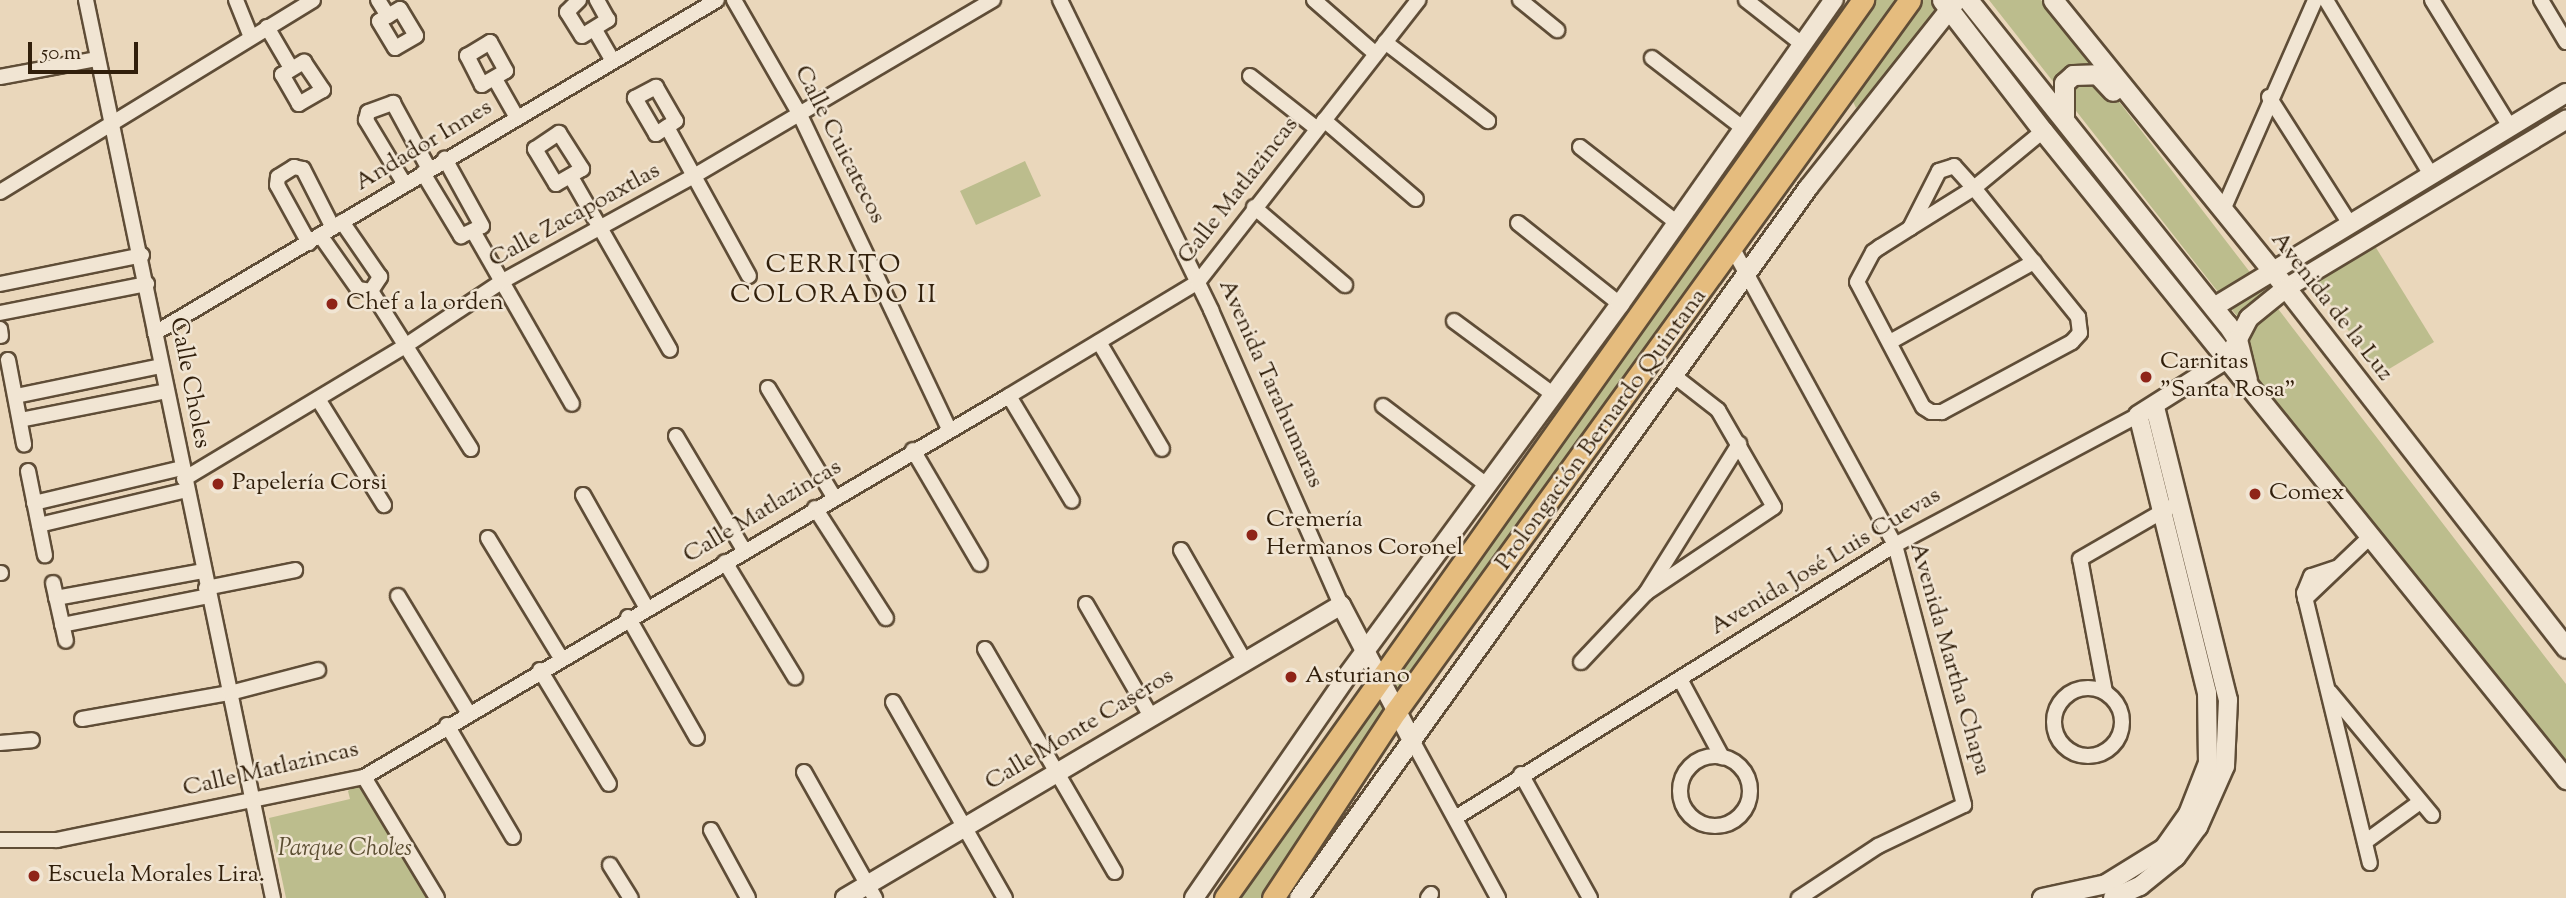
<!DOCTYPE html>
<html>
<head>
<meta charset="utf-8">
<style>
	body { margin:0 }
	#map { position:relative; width:2566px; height:898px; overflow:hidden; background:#ead7bb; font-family:"Sorts Mill Goudy",serif }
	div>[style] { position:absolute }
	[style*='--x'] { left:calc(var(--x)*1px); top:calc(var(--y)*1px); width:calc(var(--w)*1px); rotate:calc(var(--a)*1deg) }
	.green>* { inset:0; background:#bcbd8d }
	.roads { filter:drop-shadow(2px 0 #5f4d37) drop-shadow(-2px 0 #5f4d37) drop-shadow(0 2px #5f4d37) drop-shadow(0 -2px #5f4d37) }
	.minor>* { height:14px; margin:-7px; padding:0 7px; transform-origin:7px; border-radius:7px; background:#f1e5d3 }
	.minor>.ring { margin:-7px; padding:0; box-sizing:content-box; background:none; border:14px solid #f1e5d3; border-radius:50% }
	.tertiary>* { height:18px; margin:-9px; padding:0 9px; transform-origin:9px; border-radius:9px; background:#f1e5d3 }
	.secondary>* { height:19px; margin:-9.5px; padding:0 9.5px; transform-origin:9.5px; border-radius:9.5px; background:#f1e5d3 }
	.primary>* { height:21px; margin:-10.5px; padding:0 10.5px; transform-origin:10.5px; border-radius:10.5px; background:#e5bc7e }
	.dots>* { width:19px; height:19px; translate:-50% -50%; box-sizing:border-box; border:4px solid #f1e5d3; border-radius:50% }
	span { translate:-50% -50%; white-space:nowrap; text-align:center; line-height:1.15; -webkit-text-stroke:5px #f1e5d3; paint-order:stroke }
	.street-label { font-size:24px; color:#311f0b }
	.poi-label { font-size:24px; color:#311f0b }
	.left { translate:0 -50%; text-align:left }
	.park-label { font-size:24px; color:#5b4e32; font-style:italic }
	.neighbourhood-label { font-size:26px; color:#311f0b; letter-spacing:2px }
	.scale { position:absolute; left:28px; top:42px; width:110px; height:32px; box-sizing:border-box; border:4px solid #311f0b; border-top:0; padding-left:9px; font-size:21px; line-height:24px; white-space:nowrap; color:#311f0b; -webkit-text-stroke:5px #f1e5d3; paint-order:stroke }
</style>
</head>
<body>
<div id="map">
	<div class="green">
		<i style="clip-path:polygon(1866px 0,1904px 0,1595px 417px,1282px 898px,1232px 898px)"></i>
		<i style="clip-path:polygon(1906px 0,1964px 0,1856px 108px,1849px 93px)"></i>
		<i style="clip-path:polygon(1989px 0,2041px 0,2566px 684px,2566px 770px,2256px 379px,2244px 325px)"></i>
		<i style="clip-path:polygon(1025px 161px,1041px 196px,976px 225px,960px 191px)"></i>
		<i style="clip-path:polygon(2375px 246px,2434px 342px,2379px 375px,2315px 282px)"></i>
		<i style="clip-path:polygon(361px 783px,429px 898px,286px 898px,269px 818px,350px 799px,348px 791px)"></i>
	</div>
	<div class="roads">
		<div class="minor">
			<i style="--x:86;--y:0;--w:917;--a:78.24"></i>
			<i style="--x:236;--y:0;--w:40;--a:68"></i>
			<i style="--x:378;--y:0;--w:19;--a:58"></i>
			<i style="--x:579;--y:0;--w:17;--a:135"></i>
			<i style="--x:567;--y:12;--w:28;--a:58"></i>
			<i style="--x:582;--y:36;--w:31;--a:-32"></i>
			<i style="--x:608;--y:20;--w:23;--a:-119"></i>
			<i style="--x:734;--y:0;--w:133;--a:60.1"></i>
			<i style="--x:800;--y:115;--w:348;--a:64.6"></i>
			<i style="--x:1060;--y:0;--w:345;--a:64"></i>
			<i style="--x:1211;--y:310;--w:322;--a:66.2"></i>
			<i style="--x:1314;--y:0;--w:82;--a:41.1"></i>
			<i style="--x:1520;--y:0;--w:48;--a:39"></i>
			<i style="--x:1746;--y:0;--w:71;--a:38.2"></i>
			<i style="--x:2326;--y:0;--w:204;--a:59"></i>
			<i style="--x:2432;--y:0;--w:149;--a:58.4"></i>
			<i style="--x:2541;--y:0;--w:49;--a:59.2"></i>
			<i style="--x:400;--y:9;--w:31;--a:59"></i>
			<i style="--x:416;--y:36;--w:24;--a:150"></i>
			<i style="--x:395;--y:48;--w:31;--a:-121"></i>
			<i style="--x:379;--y:21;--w:24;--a:-30"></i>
			<i style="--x:267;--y:27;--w:48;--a:59.7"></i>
			<i style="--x:595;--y:30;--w:34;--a:60"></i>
			<i style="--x:490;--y:42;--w:33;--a:61"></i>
			<i style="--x:506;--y:71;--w:28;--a:150"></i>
			<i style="--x:482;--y:85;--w:33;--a:-117"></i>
			<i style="--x:467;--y:56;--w:27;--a:-31"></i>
			<i style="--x:1385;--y:42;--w:130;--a:37.5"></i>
			<i style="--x:1652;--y:58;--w:115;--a:37.6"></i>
			<i style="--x:304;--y:62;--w:34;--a:56"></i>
			<i style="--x:323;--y:90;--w:28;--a:150"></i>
			<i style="--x:299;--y:104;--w:34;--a:-120"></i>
			<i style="--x:282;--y:75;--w:26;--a:-31"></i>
			<i style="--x:1250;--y:76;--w:84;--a:38.2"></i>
			<i style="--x:0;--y:77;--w:99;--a:-10.5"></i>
			<i style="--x:495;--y:79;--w:43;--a:60.4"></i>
			<i style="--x:656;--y:87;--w:39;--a:60"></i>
			<i style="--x:676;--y:121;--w:24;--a:147"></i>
			<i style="--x:656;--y:134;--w:42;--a:-120.3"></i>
			<i style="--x:635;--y:98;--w:24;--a:-28"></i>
			<i style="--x:2269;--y:97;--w:151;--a:57.5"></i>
			<i style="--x:1324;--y:120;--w:121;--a:40.7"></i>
			<i style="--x:667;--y:127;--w:170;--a:61.2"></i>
			<i style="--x:559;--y:133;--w:43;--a:57.4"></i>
			<i style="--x:582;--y:169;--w:30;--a:150"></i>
			<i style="--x:556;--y:184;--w:41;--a:-121"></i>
			<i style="--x:535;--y:149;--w:29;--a:-34"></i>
			<i style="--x:1580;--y:147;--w:122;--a:38"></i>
			<i style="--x:423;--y:173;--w:74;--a:58.9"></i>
			<i style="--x:461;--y:236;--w:23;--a:-25"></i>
			<i style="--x:482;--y:226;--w:77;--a:-118.9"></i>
			<i style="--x:571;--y:177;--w:199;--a:60.2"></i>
			<i style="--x:404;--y:183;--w:74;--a:-121.1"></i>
			<i style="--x:366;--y:120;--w:8;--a:-76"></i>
			<i style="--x:368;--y:112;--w:27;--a:-20"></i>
			<i style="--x:393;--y:103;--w:75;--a:61.4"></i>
			<i style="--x:0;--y:192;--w:367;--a:-31.5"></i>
			<i style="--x:1254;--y:207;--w:120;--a:40.6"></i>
			<i style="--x:2223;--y:210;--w:229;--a:-66.3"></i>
			<i style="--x:1518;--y:223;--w:130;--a:38.5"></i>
			<i style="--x:1910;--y:228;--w:64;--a:-63"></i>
			<i style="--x:1939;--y:171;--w:16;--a:-18"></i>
			<i style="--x:1954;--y:166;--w:30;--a:48"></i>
			<i style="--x:1974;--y:188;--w:166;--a:51.1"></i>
			<i style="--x:2078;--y:317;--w:16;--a:83"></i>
			<i style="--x:2080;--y:333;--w:12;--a:132"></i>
			<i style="--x:2072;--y:342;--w:148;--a:151.7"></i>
			<i style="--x:1942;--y:412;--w:11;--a:180"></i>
			<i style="--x:1931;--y:412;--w:9;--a:-148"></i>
			<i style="--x:1923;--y:407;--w:141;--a:-117.8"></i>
			<i style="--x:1857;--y:282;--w:34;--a:-62"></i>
			<i style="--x:1873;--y:252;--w:9;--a:-36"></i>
			<i style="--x:1880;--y:247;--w:36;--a:-32"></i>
			<i style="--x:1910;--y:228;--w:75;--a:-32"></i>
			<i style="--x:1974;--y:188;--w:89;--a:-39.6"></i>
			<i style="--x:473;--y:231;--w:199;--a:60.2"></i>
			<i style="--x:320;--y:235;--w:66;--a:54.9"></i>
			<i style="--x:358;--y:289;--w:13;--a:9"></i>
			<i style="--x:371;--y:291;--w:17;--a:-57"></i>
			<i style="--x:380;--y:277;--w:67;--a:-124.6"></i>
			<i style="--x:309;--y:243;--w:66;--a:-118.9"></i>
			<i style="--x:277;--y:185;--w:8;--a:-83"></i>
			<i style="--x:278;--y:177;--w:19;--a:-32"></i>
			<i style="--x:294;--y:167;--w:9;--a:13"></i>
			<i style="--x:303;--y:169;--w:66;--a:63"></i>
			<i style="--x:1733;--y:249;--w:337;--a:61.3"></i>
			<i style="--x:1895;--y:545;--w:269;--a:75.1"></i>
			<i style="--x:1964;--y:805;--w:95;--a:154.5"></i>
			<i style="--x:1878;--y:846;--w:95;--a:146.6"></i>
			<i style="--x:0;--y:284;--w:145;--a:-11.5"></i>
			<i style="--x:371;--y:291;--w:187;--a:57.7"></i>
			<i style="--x:0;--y:313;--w:150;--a:-11.2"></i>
			<i style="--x:1454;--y:321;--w:124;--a:36.5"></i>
			<i style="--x:0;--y:329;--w:7;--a:82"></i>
			<i style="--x:155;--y:333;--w:653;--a:-30.65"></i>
			<i style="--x:1099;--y:342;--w:124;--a:59.5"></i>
			<i style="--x:1890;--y:342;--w:165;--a:-29.1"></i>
			<i style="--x:8;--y:360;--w:86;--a:79.2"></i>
			<i style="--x:768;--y:388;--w:127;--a:58.8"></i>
			<i style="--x:16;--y:396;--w:148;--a:-11.7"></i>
			<i style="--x:1009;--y:396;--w:122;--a:59"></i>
			<i style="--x:318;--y:399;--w:125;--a:58.1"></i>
			<i style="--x:1383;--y:406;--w:132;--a:37.3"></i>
			<i style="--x:20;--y:420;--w:149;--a:-11.2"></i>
			<i style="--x:676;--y:436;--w:133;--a:59.2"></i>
			<i style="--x:913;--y:450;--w:132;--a:59.6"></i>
			<i style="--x:28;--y:471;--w:86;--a:78.6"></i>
			<i style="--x:184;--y:479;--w:258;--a:-31"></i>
			<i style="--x:405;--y:346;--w:115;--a:-33.7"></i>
			<i style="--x:501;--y:282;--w:220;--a:-28.8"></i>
			<i style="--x:694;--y:176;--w:347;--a:-30.5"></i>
			<i style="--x:583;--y:495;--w:129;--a:60.6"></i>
			<i style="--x:34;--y:503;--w:152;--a:-13.3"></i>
			<i style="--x:815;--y:508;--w:131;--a:57.2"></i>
			<i style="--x:39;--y:525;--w:152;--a:-13.3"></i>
			<i style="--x:488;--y:538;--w:140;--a:58.7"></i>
			<i style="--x:1181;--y:550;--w:127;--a:60.2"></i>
			<i style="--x:725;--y:562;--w:135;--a:58.7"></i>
			<i style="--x:2336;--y:568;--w:26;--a:162"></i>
			<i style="--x:2311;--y:576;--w:18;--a:112"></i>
			<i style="--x:2304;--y:593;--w:278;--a:76.3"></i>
			<i style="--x:0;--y:573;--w:1;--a:0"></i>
			<i style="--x:53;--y:583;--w:59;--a:77.4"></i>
			<i style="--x:206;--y:588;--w:91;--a:-11.4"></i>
			<i style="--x:1646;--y:593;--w:154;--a:-33.9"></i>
			<i style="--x:1774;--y:507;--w:112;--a:-120"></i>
			<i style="--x:1718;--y:410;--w:57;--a:-142.1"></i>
			<i style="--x:398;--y:596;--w:135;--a:58.9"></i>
			<i style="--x:56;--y:598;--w:149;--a:-10.4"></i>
			<i style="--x:2305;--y:599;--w:91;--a:-43.7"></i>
			<i style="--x:1086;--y:604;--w:128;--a:60"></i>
			<i style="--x:628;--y:617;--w:139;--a:60.3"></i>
			<i style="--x:62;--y:625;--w:149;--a:-11.2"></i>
			<i style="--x:985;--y:649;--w:258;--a:59.8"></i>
			<i style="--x:1581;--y:662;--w:95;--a:-46.7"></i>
			<i style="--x:1646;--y:593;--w:176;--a:-58"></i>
			<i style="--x:540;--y:670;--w:133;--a:58.8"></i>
			<i style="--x:1680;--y:679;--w:89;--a:61.7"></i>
			<i class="ring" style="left:2054px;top:688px;width:54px;height:54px"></i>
			<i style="--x:2105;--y:692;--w:135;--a:-100.6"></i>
			<i style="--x:2080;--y:559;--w:104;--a:-30"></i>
			<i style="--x:2330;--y:692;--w:160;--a:50.3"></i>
			<i style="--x:893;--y:702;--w:226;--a:60.3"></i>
			<i style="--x:82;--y:719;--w:150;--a:-10"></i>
			<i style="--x:230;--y:693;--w:91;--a:-14.6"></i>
			<i style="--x:447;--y:725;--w:130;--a:59.5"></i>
			<i style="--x:1412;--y:740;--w:180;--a:61.4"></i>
			<i style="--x:0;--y:743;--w:32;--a:-5"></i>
			<i class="ring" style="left:1680px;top:756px;width:56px;height:56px"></i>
			<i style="--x:804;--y:772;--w:145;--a:60.6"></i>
			<i style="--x:1521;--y:774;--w:142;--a:60.9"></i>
			<i style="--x:364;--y:777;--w:141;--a:58.9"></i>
			<i style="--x:1455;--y:818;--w:518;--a:-31.82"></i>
			<i style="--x:1895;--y:545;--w:276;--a:-28.1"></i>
			<i style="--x:711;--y:830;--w:77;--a:61.4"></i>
			<i style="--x:0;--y:840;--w:57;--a:0"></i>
			<i style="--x:57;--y:840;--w:313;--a:-11.6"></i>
			<i style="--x:364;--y:777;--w:749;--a:-30.57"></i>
			<i style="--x:1009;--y:396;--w:221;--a:-31.1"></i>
			<i style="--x:1198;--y:282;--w:358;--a:-52"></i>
			<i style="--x:2365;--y:842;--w:68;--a:-36"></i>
			<i style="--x:610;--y:865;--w:39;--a:58"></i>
			<i style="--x:1428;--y:898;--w:5;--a:-53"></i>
		</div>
		<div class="tertiary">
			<i style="--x:2214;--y:307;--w:412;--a:-31.3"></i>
			<i style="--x:845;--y:898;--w:576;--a:-30.57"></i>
			<i style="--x:1341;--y:605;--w:153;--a:62.3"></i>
			<i style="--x:1194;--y:898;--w:273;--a:-55.4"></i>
			<i style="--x:1349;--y:673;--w:458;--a:-53.7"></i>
			<i style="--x:1620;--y:304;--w:372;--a:-54.9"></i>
			<i style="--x:1299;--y:898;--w:874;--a:-54.36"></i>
			<i style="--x:1808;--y:188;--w:240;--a:-51.6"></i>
			<i style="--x:2042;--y:898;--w:66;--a:-12.3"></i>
			<i style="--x:2106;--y:884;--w:68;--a:-31.8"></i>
			<i style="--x:2164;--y:848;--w:42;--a:-54.8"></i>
			<i style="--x:2188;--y:814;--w:55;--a:-68.6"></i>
			<i style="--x:2208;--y:763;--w:70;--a:-90.8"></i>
			<i style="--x:2207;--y:693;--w:286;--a:-103.9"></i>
			<i style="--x:2138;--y:415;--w:107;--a:-32.3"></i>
			<i style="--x:2228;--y:358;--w:45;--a:-62.3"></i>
			<i style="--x:2249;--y:318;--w:48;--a:-39"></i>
			<i style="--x:2286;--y:288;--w:327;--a:-31"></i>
			<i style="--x:2113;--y:898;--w:30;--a:-24"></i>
			<i style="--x:2140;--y:886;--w:46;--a:-38.9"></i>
			<i style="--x:2176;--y:857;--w:37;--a:-54"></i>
			<i style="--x:2198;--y:827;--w:67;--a:-66.1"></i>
			<i style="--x:2225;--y:766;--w:66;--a:-87.4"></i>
			<i style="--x:2228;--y:700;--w:302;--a:-104"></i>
		</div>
		<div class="secondary">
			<i style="--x:1942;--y:0;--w:165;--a:52.4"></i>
			<i style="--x:2043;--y:131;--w:833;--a:51.09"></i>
			<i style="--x:1968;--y:0;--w:415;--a:51.4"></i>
			<i style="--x:2227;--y:324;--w:18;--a:56"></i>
			<i style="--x:2237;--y:339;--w:42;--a:76.3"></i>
			<i style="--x:2053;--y:0;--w:370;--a:51"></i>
			<i style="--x:2286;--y:288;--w:456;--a:52.1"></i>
			<i style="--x:2064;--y:116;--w:33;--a:-90"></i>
			<i style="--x:2064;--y:83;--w:12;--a:-42"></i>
			<i style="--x:2073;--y:75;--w:24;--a:-2"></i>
			<i style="--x:2097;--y:74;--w:23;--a:47"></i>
		</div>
		<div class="primary">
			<i style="--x:1225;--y:898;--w:1102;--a:-54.61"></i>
			<i style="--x:1273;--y:898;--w:224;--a:-56.7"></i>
			<i style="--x:1396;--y:711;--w:877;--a:-54.14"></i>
		</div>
	</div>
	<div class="dots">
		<i style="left:332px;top:304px;background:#8f2418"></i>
		<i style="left:2146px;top:377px;background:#8f2418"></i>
		<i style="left:218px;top:484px;background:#8f2418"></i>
		<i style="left:2255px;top:494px;background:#8f2418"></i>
		<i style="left:1252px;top:535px;background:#8f2418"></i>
		<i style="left:1291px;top:677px;background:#8f2418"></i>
		<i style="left:34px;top:876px;background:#8f2418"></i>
	</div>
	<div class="street-label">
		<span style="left:839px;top:145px;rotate:63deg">Calle Cuicatecos</span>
		<span style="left:424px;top:146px;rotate:-31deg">Andador Innes</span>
		<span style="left:1239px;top:191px;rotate:-52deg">Calle Matlazincas</span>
		<span style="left:575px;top:216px;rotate:-29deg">Calle Zacapoaxtlas</span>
		<span style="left:2331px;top:307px;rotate:52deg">Avenida de la Luz</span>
		<span style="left:189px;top:383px;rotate:79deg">Calle Choles</span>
		<span style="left:1270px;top:384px;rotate:66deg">Avenida Tarahumaras</span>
		<span style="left:1602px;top:430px;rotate:-54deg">Prolongación Bernardo Quintana</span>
		<span style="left:763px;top:512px;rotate:-31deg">Calle Matlazincas</span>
		<span style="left:1826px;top:562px;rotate:-31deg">Avenida José Luis Cuevas</span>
		<span style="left:1949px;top:659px;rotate:74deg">Avenida Martha Chapa</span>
		<span style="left:1080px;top:730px;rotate:-31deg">Calle Monte Caseros</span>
		<span style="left:271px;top:770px;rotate:-13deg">Calle Matlazincas</span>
	</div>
	<div class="poi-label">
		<span class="left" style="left:346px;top:304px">Chef a la orden</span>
		<span class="left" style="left:2160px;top:377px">Carnitas<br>"Santa Rosa"</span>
		<span class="left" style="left:232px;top:484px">Papelería Corsi</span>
		<span class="left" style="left:2269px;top:494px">Comex</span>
		<span class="left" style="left:1266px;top:535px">Cremería<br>Hermanos Coronel</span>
		<span class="left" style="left:1305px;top:677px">Asturiano</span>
		<span class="left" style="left:48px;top:876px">Escuela Morales Lira.</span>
	</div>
	<div class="park-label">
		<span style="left:345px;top:850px">Parque Choles</span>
	</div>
	<div class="neighbourhood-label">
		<span style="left:834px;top:281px">CERRITO<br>COLORADO II</span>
	</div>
	<div class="scale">50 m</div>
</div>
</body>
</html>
